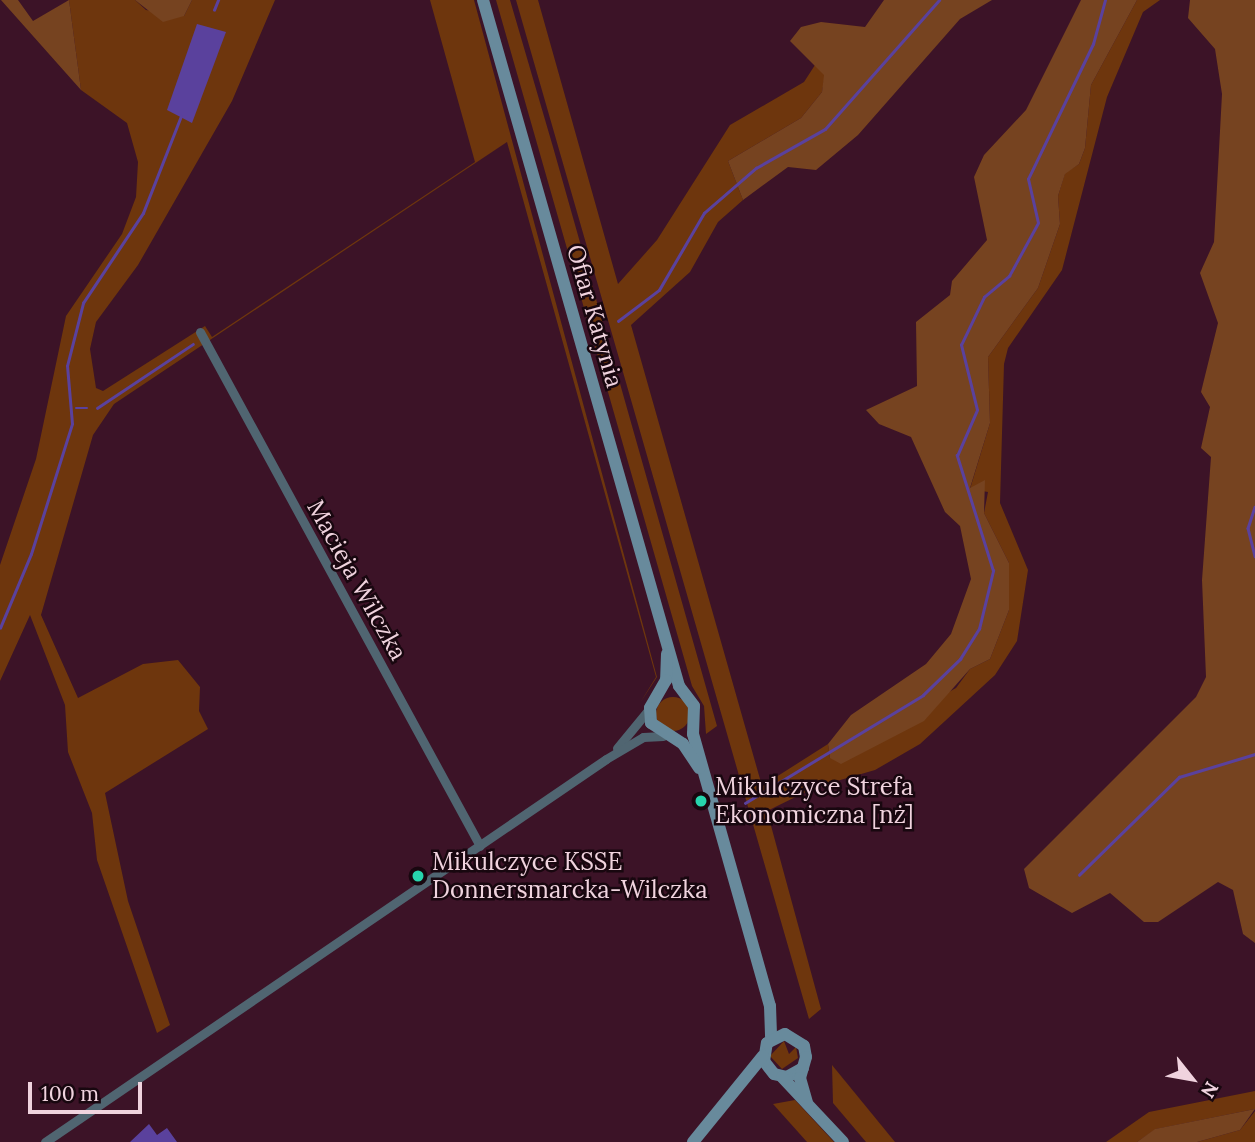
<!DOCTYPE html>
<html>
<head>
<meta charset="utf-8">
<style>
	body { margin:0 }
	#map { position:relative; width:1255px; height:1142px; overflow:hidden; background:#3c1327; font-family:Lora,serif }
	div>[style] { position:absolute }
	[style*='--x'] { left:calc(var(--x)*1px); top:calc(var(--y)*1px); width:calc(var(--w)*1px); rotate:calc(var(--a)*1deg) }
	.green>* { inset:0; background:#6e360d }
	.round { border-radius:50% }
	.forest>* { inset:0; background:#764320 }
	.water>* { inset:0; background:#5a419d }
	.stream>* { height:2.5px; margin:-1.25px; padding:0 1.25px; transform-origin:1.25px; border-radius:1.25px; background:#5a419d }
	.street>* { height:9px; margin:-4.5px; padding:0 4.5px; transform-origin:4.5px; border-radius:4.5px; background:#506571 }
	.secondary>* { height:12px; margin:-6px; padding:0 6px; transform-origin:6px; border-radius:6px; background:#688a9c }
	.dots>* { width:19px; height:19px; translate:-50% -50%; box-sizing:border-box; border:4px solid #18070f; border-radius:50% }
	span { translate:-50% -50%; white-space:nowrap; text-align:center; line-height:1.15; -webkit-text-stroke:5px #18070f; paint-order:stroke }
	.street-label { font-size:24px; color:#f0d3de }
	.poi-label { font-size:24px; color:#f0d3de }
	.left { translate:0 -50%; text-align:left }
	.north { position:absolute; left:1157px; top:1044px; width:70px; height:70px; -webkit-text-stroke:5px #18070f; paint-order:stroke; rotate:121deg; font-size:19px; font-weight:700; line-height:28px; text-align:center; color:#f0d3de }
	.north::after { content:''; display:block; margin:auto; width:24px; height:32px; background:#f0d3de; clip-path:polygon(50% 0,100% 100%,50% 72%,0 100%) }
	.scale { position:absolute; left:28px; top:1082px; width:114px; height:32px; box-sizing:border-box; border:4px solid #f0d3de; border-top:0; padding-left:9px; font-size:21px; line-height:24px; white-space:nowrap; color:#f0d3de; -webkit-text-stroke:5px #18070f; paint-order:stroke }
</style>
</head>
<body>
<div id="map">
	<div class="green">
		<i style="clip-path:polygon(69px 0,135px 0,146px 10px,184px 16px,192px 0,275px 0,232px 101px,138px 265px,96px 322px,90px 349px,96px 388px,103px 391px,205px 326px,212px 337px,475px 162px,430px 0,474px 0,657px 677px,640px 703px,656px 677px,507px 142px,114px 404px,93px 435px,41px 615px,78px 698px,143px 664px,178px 660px,200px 687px,199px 711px,208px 729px,105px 793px,128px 901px,170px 1025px,157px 1033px,97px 860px,92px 813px,68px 752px,65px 705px,30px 615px,0 681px,0 565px,36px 459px,66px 316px,122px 234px,136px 197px,138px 162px,127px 123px,81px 90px)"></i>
		<i style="clip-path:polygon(496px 0,510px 0,553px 147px,717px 726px,706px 734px,704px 706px,692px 686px)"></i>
		<i style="clip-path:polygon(516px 0,538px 0,618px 284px,657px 240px,730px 125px,804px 82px,815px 65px,825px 75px,822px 92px,801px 118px,728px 161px,743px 200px,718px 222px,690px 272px,631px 325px,762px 786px,828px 744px,830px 758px,956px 688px,970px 669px,990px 659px,1009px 610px,1009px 563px,984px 513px,988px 492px,970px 489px,990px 423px,988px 357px,1038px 288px,1060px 224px,1058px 196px,1065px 173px,1079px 164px,1085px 148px,1091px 85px,1137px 0,1160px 0,1143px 12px,1107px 97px,1062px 270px,1008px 348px,1004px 364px,1000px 503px,1028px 570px,1017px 641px,995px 675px,920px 744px,875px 770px,816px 787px,767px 811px,821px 1009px,809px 1019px)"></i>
		<i class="round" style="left:656px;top:697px;width:34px;height:34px"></i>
		<i style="clip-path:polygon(784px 1041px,789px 1054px,796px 1047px,798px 1058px,782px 1069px,770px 1056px)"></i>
		<i style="clip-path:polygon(832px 1065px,895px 1142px,866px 1142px,833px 1103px)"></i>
		<i style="clip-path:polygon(1255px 1091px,1255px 1109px,1156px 1129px,1137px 1142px,1106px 1142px,1149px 1112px)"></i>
		<i style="clip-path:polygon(795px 1100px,834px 1142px,807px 1142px,773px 1104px)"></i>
		<i style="clip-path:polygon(1255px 1111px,1255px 1142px,1197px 1142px,1240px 1130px)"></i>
	</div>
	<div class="forest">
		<i style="clip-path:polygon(1px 0,18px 0,33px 21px,69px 0,81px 90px)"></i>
		<i style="clip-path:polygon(135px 0,192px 0,184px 16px,163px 22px)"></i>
		<i style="clip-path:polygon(884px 0,992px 0,960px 19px,858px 135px,816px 170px,788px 167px,743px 200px,728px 161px,801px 118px,822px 92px,824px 75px,790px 41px,801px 27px,821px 22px,865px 27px)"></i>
		<i style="clip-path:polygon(1081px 0,1137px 0,1091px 85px,1085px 148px,1079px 164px,1065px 174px,1058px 196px,1060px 224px,1038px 288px,988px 357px,990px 423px,970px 488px,985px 480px,984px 513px,1009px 563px,1009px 610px,990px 659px,970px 669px,924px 721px,841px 764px,830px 758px,828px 744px,851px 715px,926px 664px,951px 634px,971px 579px,960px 526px,945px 512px,911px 437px,879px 424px,866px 410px,917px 386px,916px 322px,950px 295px,952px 281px,987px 240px,974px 177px,984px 155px,1026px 110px)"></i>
		<i style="clip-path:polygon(1190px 0,1255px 0,1255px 943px,1243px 934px,1233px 890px,1218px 882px,1158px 922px,1144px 922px,1110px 893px,1072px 913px,1029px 888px,1024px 869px,1196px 697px,1206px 677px,1202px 580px,1211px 457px,1201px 448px,1210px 407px,1201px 392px,1218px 323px,1200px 273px,1214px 242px,1222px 94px,1215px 49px,1188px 18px)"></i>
		<i style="clip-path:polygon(1255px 1109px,1240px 1130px,1197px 1142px,1137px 1142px,1155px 1129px)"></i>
	</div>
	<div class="water">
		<i style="clip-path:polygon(197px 24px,226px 32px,192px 123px,167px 110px)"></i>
		<i style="clip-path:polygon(149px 1124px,157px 1135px,167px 1128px,177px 1142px,130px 1142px)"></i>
	</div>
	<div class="stream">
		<i style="--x:214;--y:10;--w:11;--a:-68"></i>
		<i style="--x:618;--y:321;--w:51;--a:-37.1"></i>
		<i style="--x:659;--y:290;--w:89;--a:-59.7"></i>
		<i style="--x:704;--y:213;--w:69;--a:-40.9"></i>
		<i style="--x:756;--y:168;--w:79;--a:-29.5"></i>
		<i style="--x:825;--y:129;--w:172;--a:-48.5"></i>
		<i style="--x:76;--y:408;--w:11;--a:0"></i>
		<i style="--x:97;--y:408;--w:115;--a:-33.7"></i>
		<i style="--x:1255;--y:507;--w:22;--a:108"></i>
		<i style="--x:1248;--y:528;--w:29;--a:76"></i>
		<i style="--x:0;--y:628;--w:80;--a:-67.3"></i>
		<i style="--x:31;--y:554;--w:136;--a:-72.5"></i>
		<i style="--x:72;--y:424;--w:58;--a:-94.9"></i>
		<i style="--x:67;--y:366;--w:65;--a:-75.7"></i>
		<i style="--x:83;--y:303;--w:108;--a:-56.3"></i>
		<i style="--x:143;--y:213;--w:104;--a:-68.6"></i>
		<i style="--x:745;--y:803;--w:208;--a:-31.2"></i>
		<i style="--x:923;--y:695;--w:52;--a:-44.2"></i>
		<i style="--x:960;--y:659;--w:36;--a:-58"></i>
		<i style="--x:979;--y:629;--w:60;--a:-76.4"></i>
		<i style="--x:993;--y:571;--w:121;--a:-107.4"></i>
		<i style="--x:957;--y:456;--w:50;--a:-66.5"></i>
		<i style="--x:977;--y:410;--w:67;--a:-103.8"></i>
		<i style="--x:961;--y:345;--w:53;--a:-64.4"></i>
		<i style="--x:984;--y:297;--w:33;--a:-40"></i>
		<i style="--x:1009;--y:276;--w:60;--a:-61.3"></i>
		<i style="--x:1038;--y:223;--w:45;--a:-102.8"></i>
		<i style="--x:1028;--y:179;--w:150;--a:-64.3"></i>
		<i style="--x:1093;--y:44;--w:46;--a:-74.7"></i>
		<i style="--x:1079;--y:875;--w:140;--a:-44.4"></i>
		<i style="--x:1179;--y:777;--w:79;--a:-16.8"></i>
	</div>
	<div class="street">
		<i style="--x:200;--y:332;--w:585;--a:61.42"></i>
		<i style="--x:617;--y:748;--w:52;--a:-50.5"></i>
		<i style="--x:45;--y:1142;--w:679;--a:-34.32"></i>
		<i style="--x:606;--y:759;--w:43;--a:-30.7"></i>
		<i style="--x:643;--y:737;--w:20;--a:-3"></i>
	</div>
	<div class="secondary">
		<i style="--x:483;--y:0;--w:713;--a:74.05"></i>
		<i style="--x:679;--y:686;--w:25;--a:53"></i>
		<i style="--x:694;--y:706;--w:28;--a:92"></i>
		<i style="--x:693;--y:734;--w:283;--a:74.2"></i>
		<i style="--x:770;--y:1006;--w:33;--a:88"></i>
		<i style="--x:667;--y:654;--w:26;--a:92"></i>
		<i style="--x:666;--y:680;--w:32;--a:120"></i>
		<i style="--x:650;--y:708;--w:15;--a:86"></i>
		<i style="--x:651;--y:723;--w:38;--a:33"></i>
		<i style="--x:683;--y:744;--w:29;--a:56"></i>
		<i style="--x:803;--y:1068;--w:18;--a:151"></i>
		<i style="--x:787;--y:1077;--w:13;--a:-167"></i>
		<i style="--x:774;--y:1074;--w:16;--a:-128"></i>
		<i style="--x:764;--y:1061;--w:18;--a:-81"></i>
		<i style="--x:767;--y:1043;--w:20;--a:-27"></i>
		<i style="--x:785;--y:1034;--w:22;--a:32"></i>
		<i style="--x:804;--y:1046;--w:11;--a:80"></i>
		<i style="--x:806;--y:1057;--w:22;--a:106"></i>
		<i style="--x:800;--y:1078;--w:25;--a:74"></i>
		<i style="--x:782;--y:1077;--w:89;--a:46.8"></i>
		<i style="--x:693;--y:1142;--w:111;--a:-50.9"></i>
	</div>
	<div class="dots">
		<i style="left:701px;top:801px;background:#27d5ad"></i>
		<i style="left:418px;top:876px;background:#27d5ad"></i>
	</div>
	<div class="street-label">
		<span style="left:595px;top:316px;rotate:74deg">Ofiar Katynia</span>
		<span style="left:357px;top:580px;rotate:61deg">Macieja Wilczka</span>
	</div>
	<div class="poi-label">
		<span class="left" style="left:715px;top:801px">Mikulczyce Strefa<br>Ekonomiczna [nż]</span>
		<span class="left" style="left:432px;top:876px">Mikulczyce KSSE<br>Donnersmarcka-Wilczka</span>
	</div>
	<div class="north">N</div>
	<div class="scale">100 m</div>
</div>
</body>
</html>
